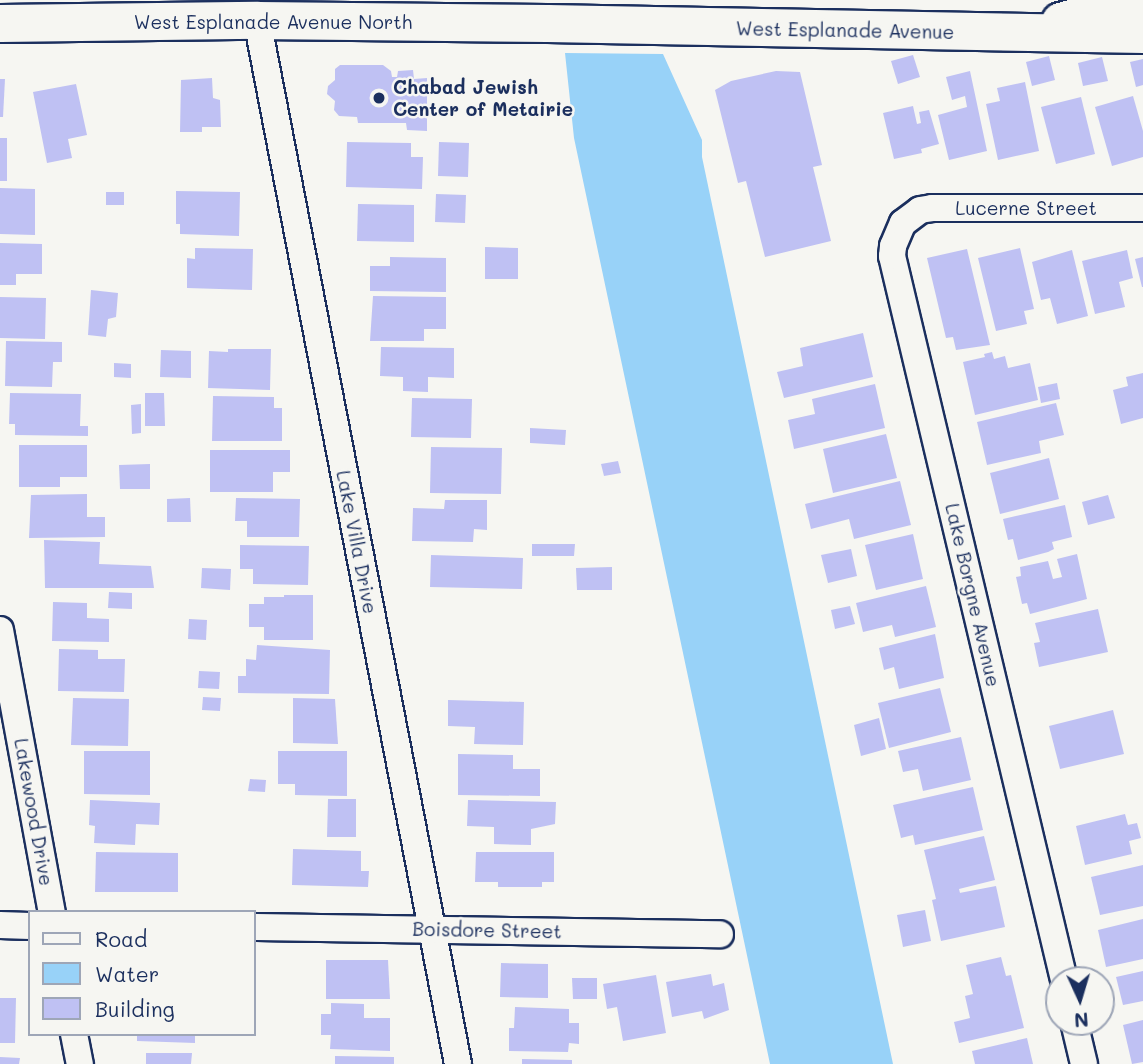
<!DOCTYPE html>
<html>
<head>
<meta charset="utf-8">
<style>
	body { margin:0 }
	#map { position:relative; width:1143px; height:1064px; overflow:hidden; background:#f6f6f2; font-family:Mali,sans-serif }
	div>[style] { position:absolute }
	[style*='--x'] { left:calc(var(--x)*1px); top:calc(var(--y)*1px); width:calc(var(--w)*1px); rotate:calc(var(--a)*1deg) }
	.water>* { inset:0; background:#98d2f8 }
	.building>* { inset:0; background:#bfc1f3 }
	.roads { filter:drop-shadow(2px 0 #1b2f5e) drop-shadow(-2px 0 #1b2f5e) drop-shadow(0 2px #1b2f5e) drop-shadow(0 -2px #1b2f5e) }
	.minor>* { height:26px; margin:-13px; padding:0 13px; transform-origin:13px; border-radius:13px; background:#f6f6f2 }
	.secondary>* { height:37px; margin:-18.5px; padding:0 18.5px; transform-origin:18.5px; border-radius:18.5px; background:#f6f6f2 }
	.dots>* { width:19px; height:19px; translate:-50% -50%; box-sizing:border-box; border:4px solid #f6f6f2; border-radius:50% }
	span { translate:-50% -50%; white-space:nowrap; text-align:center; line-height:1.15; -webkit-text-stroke:5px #f6f6f2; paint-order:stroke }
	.street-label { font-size:19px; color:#1b2f5e }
	.poi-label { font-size:19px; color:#1b2f5e; font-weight:700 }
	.left { translate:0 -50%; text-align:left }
	.legend { position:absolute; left:28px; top:910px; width:228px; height:126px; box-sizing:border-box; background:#f6f6f2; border:2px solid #9ea6b7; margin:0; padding:9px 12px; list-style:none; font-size:21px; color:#1b2f5e }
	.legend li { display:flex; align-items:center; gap:14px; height:35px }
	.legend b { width:35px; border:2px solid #9ea6b7 }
	.north { position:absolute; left:1045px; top:966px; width:70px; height:70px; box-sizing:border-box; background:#f6f6f2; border:2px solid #9ea6b7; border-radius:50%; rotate:176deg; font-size:19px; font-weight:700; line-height:28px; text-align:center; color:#1b2f5e }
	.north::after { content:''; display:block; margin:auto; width:24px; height:32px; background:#1b2f5e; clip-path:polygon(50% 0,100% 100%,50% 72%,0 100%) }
</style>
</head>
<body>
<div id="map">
	<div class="water">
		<i style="clip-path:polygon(565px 53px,663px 54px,702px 140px,702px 157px,893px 1064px,770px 1064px,574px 138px)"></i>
	</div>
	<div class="building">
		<i style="clip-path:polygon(913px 55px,920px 77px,898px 84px,891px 61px)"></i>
		<i style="clip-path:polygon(1049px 56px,1055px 80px,1032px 86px,1026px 62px)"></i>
		<i style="clip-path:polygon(1102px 57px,1108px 81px,1083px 86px,1078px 63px)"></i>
		<i style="clip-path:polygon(1143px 59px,1143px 85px,1136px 87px,1130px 62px)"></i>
		<i style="clip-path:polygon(340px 65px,383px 65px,391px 71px,392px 77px,397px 77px,398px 71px,413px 70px,414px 79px,427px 78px,427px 131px,407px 130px,406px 123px,358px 123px,357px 117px,339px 116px,334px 110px,335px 101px,327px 94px,328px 86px,335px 80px,335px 69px)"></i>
		<i style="clip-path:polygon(776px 71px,800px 72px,822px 165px,813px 167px,831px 241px,765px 257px,746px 181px,738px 183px,715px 90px,731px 81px)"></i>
		<i style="clip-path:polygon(970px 71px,987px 151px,949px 160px,938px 115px,967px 107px,965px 96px,952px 100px,946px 77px)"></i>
		<i style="clip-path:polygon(212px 78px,213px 98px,220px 100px,221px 127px,202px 127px,202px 132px,180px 132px,181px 80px)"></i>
		<i style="clip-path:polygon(0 79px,5px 79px,3px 117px,0 117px)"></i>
		<i style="clip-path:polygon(1025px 82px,1039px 151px,998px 160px,986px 104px,1000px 101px,997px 88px)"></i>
		<i style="clip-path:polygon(76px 84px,87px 135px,68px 139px,72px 158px,47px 163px,33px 92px)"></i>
		<i style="clip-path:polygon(1133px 96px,1143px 131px,1143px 157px,1112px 166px,1095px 107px)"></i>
		<i style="clip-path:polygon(1081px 97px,1095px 154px,1056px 164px,1041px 107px)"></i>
		<i style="clip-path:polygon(913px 106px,917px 124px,921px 123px,919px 112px,929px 110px,939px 144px,921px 149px,922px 153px,894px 159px,883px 113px)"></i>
		<i style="clip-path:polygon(0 138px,7px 138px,7px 181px,0 181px)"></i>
		<i style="clip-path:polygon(347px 142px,411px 143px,411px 157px,423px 157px,422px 189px,346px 187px)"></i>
		<i style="clip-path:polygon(439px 142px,469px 143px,468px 177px,438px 176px)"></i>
		<i style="clip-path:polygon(0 188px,35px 189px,35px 235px,0 234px)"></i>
		<i style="clip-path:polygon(176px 191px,240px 192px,239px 236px,180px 234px,180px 224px,176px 224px)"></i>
		<i style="clip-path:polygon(106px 192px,124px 192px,124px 205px,106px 205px)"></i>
		<i style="clip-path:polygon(436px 194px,466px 195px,465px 223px,435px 222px)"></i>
		<i style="clip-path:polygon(358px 204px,414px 205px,414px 242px,357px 241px)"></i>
		<i style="clip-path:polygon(0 243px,42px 244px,42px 274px,16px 274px,16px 285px,0 285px)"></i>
		<i style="clip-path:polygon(485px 247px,518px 248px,518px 279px,485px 279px)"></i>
		<i style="clip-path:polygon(195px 248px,253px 249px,252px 290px,187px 288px,187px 258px,195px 259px)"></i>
		<i style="clip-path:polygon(1020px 248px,1034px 309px,1024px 311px,1027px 324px,996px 331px,978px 258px)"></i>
		<i style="clip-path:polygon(967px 249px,990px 345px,956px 350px,953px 337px,946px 338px,927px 258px)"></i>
		<i style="clip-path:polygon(1072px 250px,1088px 316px,1057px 324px,1050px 298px,1041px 300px,1032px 262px)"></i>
		<i style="clip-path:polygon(1127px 250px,1133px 278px,1119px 282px,1125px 307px,1095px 314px,1082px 261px)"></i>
		<i style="clip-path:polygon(390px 257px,446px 258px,446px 292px,370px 291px,370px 266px,390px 266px)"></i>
		<i style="clip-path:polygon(1143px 257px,1143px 287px,1142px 287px,1135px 259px)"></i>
		<i style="clip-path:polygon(91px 290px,118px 293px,116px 317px,108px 319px,106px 337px,88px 335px)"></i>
		<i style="clip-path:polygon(373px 296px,446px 297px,446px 329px,424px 329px,424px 341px,370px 341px)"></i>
		<i style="clip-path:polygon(0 297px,46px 298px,45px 339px,0 338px)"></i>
		<i style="clip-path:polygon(863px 333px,873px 377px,784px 398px,777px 372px,803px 366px,800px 348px)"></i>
		<i style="clip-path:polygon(6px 341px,62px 342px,62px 362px,53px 362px,52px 387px,5px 386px)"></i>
		<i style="clip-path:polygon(381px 347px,454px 348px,454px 378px,428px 377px,428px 392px,403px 391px,403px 377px,380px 376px)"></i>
		<i style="clip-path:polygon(228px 349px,271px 349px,270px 390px,208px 388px,209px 351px,228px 352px)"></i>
		<i style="clip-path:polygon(161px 350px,191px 351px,191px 378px,160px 377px)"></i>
		<i style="clip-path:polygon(992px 352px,994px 359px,1005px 356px,1008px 368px,1030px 363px,1038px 400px,975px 415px,963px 362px,985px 357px,984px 354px)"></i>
		<i style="clip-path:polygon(114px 363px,131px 364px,131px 378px,114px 377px)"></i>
		<i style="clip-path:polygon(1143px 373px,1143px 418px,1121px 424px,1113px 390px,1128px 386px,1126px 377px)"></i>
		<i style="clip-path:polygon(1057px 383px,1060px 399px,1041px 403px,1038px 387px)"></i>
		<i style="clip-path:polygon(875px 384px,885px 428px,794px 449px,788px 420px,815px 414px,812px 399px)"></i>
		<i style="clip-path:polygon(10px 393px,81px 394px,80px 426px,88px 426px,88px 436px,15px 435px,15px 424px,9px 424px)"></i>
		<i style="clip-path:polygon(145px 393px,164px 393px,165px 426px,145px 426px)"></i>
		<i style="clip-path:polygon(213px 396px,274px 397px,274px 408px,282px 408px,282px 441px,212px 441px)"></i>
		<i style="clip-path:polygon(412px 398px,472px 399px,471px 438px,411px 437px)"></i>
		<i style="clip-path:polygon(1056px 403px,1064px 435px,1039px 441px,1041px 453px,987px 465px,977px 422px)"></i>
		<i style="clip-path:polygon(141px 404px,141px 433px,132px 434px,131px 405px)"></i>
		<i style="clip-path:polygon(530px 428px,566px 430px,565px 445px,530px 443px)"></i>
		<i style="clip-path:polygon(886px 434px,897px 478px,833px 493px,823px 449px)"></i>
		<i style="clip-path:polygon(19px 445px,87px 445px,87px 477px,60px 477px,60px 487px,19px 487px)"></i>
		<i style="clip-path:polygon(431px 447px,502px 448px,501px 494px,430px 493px)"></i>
		<i style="clip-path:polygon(210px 450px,290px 450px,290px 472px,273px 472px,273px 492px,210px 492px)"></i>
		<i style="clip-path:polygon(1049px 458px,1059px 499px,1000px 514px,990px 473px)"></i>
		<i style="clip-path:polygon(618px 461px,621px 473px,604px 476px,601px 464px)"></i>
		<i style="clip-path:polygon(150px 464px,150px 489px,120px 489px,119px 465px)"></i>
		<i style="clip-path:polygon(900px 481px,911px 525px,854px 539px,849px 519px,811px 529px,805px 504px)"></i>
		<i style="clip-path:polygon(87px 494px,87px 517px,105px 517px,105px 537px,29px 538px,31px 495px)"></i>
		<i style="clip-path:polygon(1108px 495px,1115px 518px,1088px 525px,1082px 502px)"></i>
		<i style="clip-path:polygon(190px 498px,191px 522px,167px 522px,167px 499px)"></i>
		<i style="clip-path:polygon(236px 498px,300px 499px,299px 537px,247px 537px,247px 521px,235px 521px)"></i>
		<i style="clip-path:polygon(445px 500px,487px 500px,487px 530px,474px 529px,473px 542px,412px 541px,413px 508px,444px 509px)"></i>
		<i style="clip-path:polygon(1065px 505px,1072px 537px,1052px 542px,1054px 549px,1048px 552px,1018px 560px,1013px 539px,1008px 540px,1003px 519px)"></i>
		<i style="clip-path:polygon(913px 534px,923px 579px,876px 590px,865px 545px)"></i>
		<i style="clip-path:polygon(44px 540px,100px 542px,99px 564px,151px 566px,154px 588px,45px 588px)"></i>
		<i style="clip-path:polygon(532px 544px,575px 544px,574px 556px,532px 556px)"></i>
		<i style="clip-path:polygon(240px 545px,309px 546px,308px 585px,253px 584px,253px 569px,240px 569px)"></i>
		<i style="clip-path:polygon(851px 549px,857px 576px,828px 583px,821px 555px)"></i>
		<i style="clip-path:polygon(1077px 554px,1087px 599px,1030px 614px,1027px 603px,1022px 604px,1016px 577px,1021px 576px,1020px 567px,1048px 561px,1053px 579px,1062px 577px,1057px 559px)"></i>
		<i style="clip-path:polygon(431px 555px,523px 558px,522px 589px,430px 587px)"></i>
		<i style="clip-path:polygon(612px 567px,612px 590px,577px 590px,576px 568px)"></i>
		<i style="clip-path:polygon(202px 568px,231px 569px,230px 590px,201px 588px)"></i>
		<i style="clip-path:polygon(926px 586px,936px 627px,895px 637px,892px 625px,863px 632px,856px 603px)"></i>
		<i style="clip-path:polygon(109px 592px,132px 593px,132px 609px,108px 608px)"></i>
		<i style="clip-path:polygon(284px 595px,313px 595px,313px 640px,264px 640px,264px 627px,249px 627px,249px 604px,264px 604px,264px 597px,284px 597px)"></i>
		<i style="clip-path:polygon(53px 602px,87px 603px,87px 618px,109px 619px,109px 642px,52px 641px)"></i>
		<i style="clip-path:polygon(850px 606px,855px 624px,835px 629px,831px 610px)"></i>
		<i style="clip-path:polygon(1098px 609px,1108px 652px,1039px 667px,1034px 643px,1040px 642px,1035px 623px)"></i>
		<i style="clip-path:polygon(189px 619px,207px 620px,206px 640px,188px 639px)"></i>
		<i style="clip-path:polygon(935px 634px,944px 678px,899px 689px,894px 667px,884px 670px,879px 648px)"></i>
		<i style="clip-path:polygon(257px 645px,330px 650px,329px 694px,238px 693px,238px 676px,246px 676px,246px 659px,256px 660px)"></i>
		<i style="clip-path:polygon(59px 649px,98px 650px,98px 659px,125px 659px,124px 692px,58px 691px)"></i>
		<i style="clip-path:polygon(199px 671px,220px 672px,219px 689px,198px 688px)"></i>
		<i style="clip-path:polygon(940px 688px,951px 732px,889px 748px,878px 703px)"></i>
		<i style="clip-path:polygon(203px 697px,221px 698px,220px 711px,202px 710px)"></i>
		<i style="clip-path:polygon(73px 698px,129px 699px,128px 746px,71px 745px)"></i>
		<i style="clip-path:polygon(293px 698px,335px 699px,338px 744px,293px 743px)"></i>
		<i style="clip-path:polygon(448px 700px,524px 702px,523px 745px,474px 744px,475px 727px,448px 726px)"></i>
		<i style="clip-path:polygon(1113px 710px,1124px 754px,1060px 769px,1049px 726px)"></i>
		<i style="clip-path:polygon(879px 718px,886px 749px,861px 756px,854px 725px)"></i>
		<i style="clip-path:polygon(961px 737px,971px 780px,923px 791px,918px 769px,903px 772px,898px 751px)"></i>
		<i style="clip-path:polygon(84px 751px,150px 751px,150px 795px,84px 794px)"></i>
		<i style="clip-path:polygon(278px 751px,347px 751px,347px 796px,295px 795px,295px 784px,278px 784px)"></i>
		<i style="clip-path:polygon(458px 754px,513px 755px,513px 769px,540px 769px,540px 796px,458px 795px)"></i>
		<i style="clip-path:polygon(250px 779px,266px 780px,265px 792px,248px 791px)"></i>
		<i style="clip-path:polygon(973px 787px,983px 830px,915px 845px,913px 835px,901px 838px,893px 805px)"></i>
		<i style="clip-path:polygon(328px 799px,356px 799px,356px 837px,327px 837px)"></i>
		<i style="clip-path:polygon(90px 800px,160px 803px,159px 825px,136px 824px,135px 845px,94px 843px,95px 826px,89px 825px)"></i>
		<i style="clip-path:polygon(468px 800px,556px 802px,555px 824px,531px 829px,531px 845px,494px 844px,494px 827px,467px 826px)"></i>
		<i style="clip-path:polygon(1125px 814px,1128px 825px,1137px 823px,1141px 838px,1129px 841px,1132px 854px,1085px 865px,1076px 826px)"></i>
		<i style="clip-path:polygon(984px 836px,995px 880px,959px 889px,960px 893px,949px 895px,996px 886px,1005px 927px,941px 941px,932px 900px,936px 899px,924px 850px)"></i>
		<i style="clip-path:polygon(293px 849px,361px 851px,361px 871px,369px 871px,368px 887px,292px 885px)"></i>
		<i style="clip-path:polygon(96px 852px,178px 853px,178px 892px,95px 892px)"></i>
		<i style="clip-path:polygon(476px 852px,554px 852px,554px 882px,542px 882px,542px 887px,498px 887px,498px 882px,475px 882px)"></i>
		<i style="clip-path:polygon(1143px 865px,1143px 906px,1100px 915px,1091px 877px)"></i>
		<i style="clip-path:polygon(925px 910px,931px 941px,903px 947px,897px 915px)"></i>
		<i style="clip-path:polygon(1143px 919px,1143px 959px,1106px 967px,1098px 930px)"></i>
		<i style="clip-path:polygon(1001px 957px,1006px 976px,1011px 975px,1024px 1028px,959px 1043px,954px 1022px,970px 1018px,965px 996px,973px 994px,966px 965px)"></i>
		<i style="clip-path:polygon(326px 960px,388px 960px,390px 999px,326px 999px)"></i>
		<i style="clip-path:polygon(501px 963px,548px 964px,548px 998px,500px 997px)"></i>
		<i style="clip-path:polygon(1143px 971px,1143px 1001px,1123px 1005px,1116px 977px)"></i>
		<i style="clip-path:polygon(711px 974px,713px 986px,724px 983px,729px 1010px,704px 1019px,702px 1011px,672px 1017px,666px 982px)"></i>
		<i style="clip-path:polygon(656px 975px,666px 1033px,623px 1041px,617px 1007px,607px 1009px,603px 984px)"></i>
		<i style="clip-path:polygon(572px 978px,597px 978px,597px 999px,573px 999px)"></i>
		<i style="clip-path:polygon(0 998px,16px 998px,15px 1043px,0 1043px)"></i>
		<i style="clip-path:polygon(331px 1003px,364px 1004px,364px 1018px,390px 1018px,390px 1051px,330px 1049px,331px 1035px,321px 1035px,321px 1014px,331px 1014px)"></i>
		<i style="clip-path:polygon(515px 1007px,569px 1009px,569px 1023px,579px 1023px,579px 1044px,569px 1043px,568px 1052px,509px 1051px,509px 1028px,514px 1028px)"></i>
		<i style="clip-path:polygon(1143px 1020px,1143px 1062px,1132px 1064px,1123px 1025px)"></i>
		<i style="clip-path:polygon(137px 1034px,195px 1034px,195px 1043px,137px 1041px)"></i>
		<i style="clip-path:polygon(1027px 1038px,1033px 1064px,975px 1064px,972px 1051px)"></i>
		<i style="clip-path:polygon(146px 1053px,192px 1053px,191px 1064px,146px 1064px)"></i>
		<i style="clip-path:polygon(335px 1056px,394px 1057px,394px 1064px,335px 1064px)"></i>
		<i style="clip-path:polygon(0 1057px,20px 1058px,19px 1064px,0 1064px)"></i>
		<i style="clip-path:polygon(522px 1059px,572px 1060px,572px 1064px,522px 1064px)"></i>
	</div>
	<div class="roads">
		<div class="minor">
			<i style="--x:257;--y:20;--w:1063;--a:79.1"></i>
			<i style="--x:0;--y:630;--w:287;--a:79.6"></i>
			<i style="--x:0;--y:925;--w:30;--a:2"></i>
			<i style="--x:254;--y:927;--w:466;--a:0.9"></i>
			<i style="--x:1064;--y:980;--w:744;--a:-103.36"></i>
			<i style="--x:892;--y:256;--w:10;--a:-84"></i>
			<i style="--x:893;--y:246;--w:25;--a:-67"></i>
			<i style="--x:903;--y:223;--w:21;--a:-37"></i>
			<i style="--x:920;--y:210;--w:12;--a:-9"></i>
			<i style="--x:932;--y:208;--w:211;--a:0"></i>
			<i style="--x:1074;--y:1022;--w:43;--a:76.6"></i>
			<i style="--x:74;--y:1034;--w:31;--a:79"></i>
		</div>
		<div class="secondary">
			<i style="--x:1060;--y:21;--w:78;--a:-15.6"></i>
			<i style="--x:0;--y:23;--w:257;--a:-0.7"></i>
			<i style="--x:257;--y:20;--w:290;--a:0.6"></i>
			<i style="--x:547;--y:23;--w:596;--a:1.06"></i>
		</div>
	</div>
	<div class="dots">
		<i style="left:379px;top:98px;background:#1b2f5e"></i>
	</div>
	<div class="street-label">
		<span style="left:273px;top:22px">West Esplanade Avenue North</span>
		<span style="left:845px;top:30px;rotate:1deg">West Esplanade Avenue</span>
		<span style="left:1026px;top:208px">Lucerne Street</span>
		<span style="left:357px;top:542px;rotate:79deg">Lake Villa Drive</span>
		<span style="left:973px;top:595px;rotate:77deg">Lake Borgne Avenue</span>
		<span style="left:34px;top:812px;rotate:80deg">Lakewood Drive</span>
		<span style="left:487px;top:930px;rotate:1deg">Boisdore Street</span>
	</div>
	<div class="poi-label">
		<span class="left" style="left:393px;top:98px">Chabad Jewish<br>Center of Metairie</span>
	</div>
	<ul class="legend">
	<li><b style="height:9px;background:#f6f6f2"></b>Road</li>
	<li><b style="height:19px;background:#98d2f8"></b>Water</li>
	<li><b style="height:19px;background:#bfc1f3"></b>Building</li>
	</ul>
	<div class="north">N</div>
</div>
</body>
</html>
